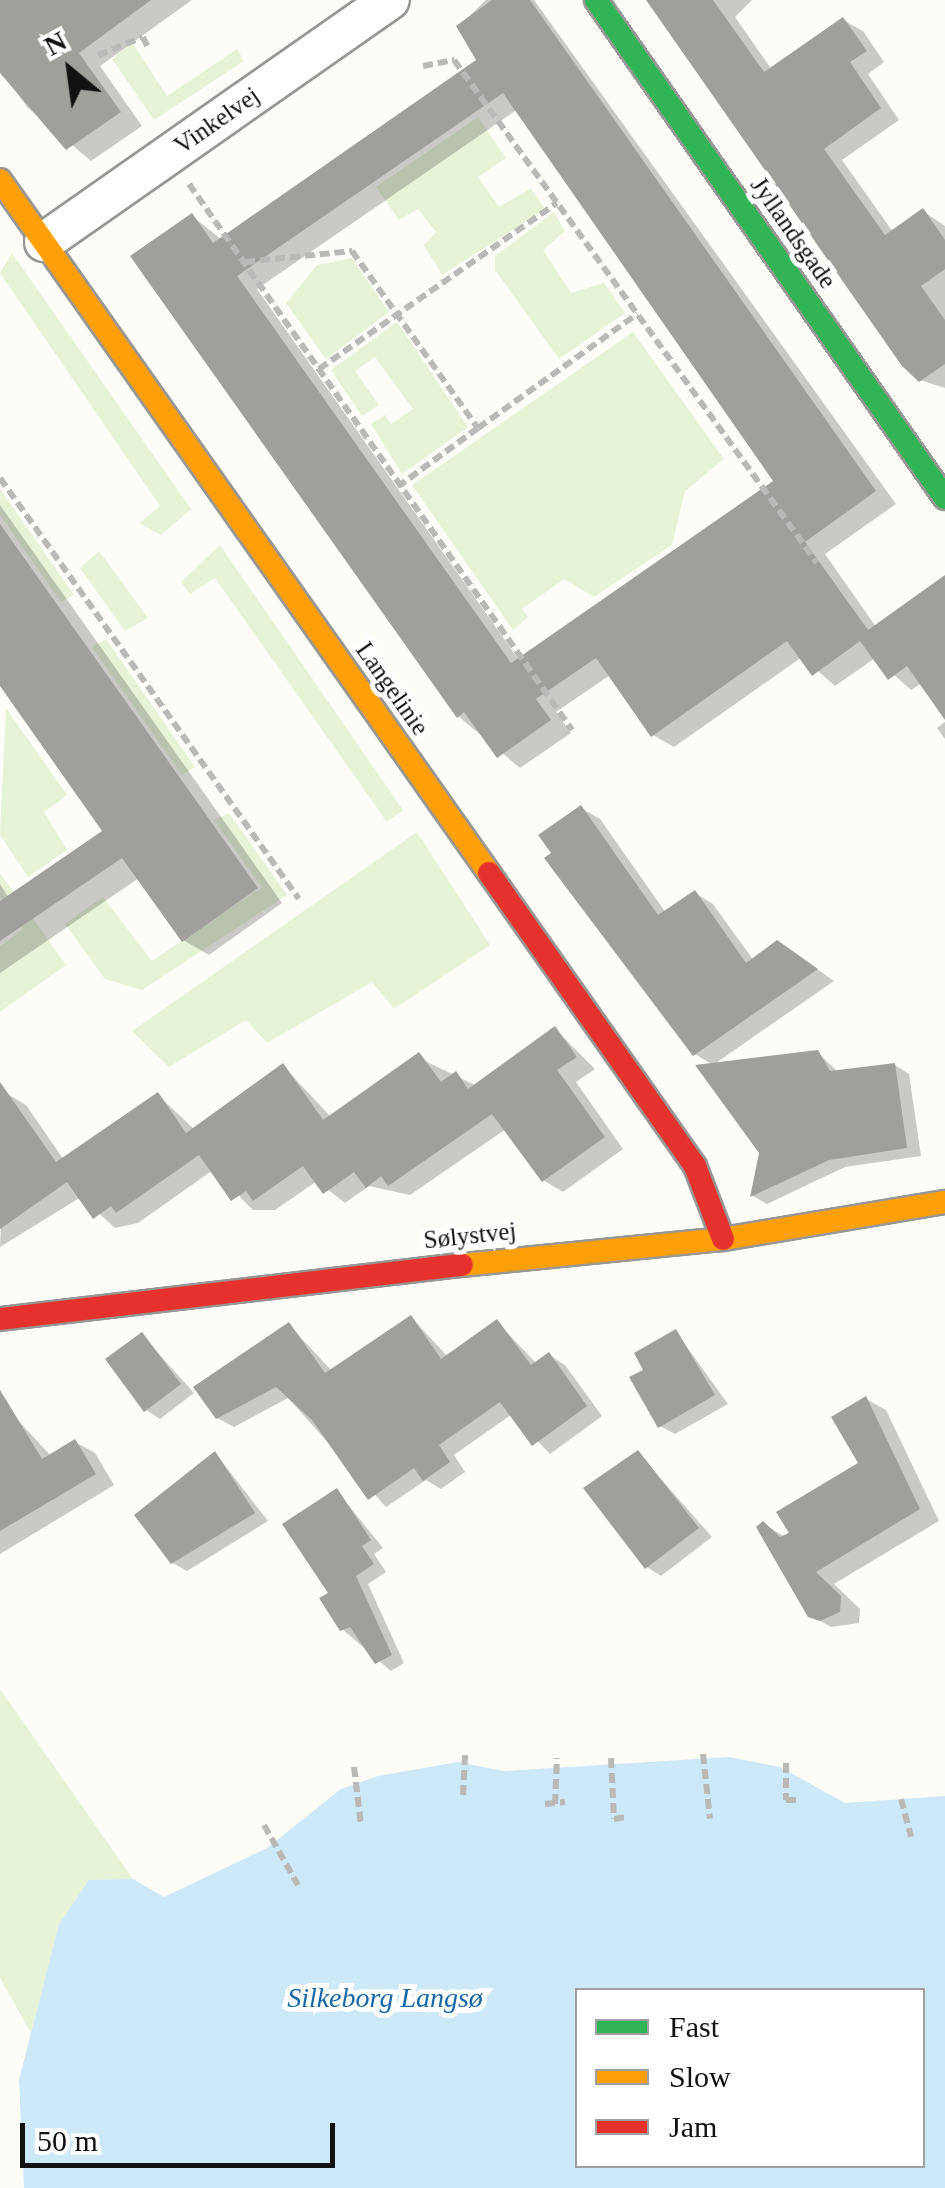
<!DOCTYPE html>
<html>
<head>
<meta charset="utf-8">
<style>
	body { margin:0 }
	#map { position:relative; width:945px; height:2188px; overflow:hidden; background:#fdfcf7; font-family:Georgia,serif }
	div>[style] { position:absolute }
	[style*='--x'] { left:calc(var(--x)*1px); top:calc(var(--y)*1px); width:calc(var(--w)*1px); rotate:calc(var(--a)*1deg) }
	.green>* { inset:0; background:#e7f3d7 }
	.water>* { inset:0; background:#cde8f7 }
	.shadow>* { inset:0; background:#0003 }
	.building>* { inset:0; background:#a19f9c }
	.path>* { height:6px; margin-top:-3px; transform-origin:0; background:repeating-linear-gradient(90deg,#b9b9b8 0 10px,transparent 0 15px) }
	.roads { filter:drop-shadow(2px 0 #979795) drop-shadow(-2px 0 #979795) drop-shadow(0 2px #979795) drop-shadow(0 -2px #979795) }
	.street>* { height:38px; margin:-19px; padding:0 19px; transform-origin:19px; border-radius:19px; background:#fffffe }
	.fast>* { height:22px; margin:-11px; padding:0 11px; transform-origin:11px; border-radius:11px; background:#30b455 }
	.slow>* { height:22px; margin:-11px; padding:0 11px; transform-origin:11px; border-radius:11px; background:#ff9f0a }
	.jam>* { height:22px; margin:-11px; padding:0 11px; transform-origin:11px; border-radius:11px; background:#e5322d }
	span { translate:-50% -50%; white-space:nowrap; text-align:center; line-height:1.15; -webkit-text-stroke:10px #fff; paint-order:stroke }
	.street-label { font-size:25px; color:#111 }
	.water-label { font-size:28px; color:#1768a6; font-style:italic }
	.legend { position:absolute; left:575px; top:1988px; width:350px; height:180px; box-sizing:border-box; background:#fff; border:2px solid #a0a0a0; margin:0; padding:12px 18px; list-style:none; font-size:30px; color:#111 }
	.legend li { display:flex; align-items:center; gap:20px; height:50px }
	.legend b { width:50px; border:2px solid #a0a0a0 }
	.north { position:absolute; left:20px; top:20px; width:100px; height:100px; -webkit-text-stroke:8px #fff; paint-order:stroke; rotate:331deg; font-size:28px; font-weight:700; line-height:40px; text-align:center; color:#111 }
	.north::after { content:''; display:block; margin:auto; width:35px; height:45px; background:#111; clip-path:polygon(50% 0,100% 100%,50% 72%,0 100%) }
	.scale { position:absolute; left:20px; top:2123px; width:315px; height:45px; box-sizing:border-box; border:5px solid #111; border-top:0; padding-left:12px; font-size:30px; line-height:35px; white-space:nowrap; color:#111; -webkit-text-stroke:8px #fff; paint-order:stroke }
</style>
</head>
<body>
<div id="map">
	<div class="green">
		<i style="clip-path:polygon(132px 42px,167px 96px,237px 49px,244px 61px,154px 120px,112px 59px)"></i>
		<i style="clip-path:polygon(478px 117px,506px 158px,478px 177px,499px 207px,531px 188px,545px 209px,442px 275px,424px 245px,436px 232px,418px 209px,399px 220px,376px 187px)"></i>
		<i style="clip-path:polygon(554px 212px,565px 231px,543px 250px,571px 293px,604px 283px,625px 313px,559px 359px,495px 270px,495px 256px)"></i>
		<i style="clip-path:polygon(12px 253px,191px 509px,161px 535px,139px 523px,160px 506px,0 273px)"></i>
		<i style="clip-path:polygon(352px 258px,389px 312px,326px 359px,286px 303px,317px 265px)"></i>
		<i style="clip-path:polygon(397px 322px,468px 427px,402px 474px,371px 424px,385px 415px,391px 424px,413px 409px,375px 357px,355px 371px,379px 405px,362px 416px,331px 370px)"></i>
		<i style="clip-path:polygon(633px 332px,724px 459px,685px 491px,672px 545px,594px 597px,564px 579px,522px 609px,528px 617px,513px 630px,412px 485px)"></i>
		<i style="clip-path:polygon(0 489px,74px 595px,61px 602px,0 515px)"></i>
		<i style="clip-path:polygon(220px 545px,403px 810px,387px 822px,215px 578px,190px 594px,181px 582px)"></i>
		<i style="clip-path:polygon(99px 551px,148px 618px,125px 631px,80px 568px)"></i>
		<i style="clip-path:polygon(106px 639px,195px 767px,182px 775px,92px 647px)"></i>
		<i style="clip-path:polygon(6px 708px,67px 795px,44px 812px,67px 850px,28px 877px,0 835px)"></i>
		<i style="clip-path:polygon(229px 813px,287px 895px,142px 990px,105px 979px,65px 924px,103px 897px,152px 961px,262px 887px,214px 820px)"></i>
		<i style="clip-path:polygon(417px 832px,490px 945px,394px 1009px,372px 982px,267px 1043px,246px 1020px,169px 1067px,132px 1031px)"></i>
		<i style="clip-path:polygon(0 873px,66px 965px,0 1012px,0 946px,23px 929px,0 896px)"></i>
		<i style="clip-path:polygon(0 1689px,133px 1879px,89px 1880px,59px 1924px,31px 2033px,0 1978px)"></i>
	</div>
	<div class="water">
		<i style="clip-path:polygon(evenodd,729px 1757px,780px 1767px,845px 1803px,945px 1796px,945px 2188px,24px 2188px,19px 2080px,59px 1924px,89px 1880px,133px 1879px,164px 1897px,267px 1848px,341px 1789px,378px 1776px,458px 1762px,504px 1771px,729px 1757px,578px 1990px,922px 1990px,922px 2166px,578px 2166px,578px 1990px)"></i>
	</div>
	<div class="shadow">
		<i style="clip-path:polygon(0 0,192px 0,100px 66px,142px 126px,91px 161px,27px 107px,0 69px)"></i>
		<i style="clip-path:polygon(evenodd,486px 0,534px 0,896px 504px,825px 554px,876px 627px,945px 590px,945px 715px,922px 683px,911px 690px,875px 658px,835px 686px,802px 657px,674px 747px,653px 735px,610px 675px,556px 712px,571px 733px,520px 768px,458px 716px,192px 216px,222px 240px,480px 61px,459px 26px,486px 0,518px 109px,777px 481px,519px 660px,257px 289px,518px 109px)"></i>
		<i style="clip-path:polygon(649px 0,752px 0,735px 17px,772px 70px,843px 20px,863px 31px,884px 62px,868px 74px,899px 120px,842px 160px,893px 232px,923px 211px,945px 226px,945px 388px,920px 380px)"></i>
		<i style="clip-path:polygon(0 505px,282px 903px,209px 955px,183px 940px,139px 878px,0 973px,0 884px,9px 898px,106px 831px,0 682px)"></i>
		<i style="clip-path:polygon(945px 722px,945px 739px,937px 728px)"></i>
		<i style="clip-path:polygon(581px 808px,600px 819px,666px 913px,695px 893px,713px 904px,754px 961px,796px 954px,834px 981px,713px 1065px,695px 1054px)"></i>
		<i style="clip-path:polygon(555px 1029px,595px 1069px,576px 1082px,623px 1149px,563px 1192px,543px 1180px,506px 1129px,410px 1195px,369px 1186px,345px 1203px,317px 1181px,275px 1210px,253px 1210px,213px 1170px,138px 1223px,115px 1228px,81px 1197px,0 1247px,6px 1093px,26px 1105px,64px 1160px,158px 1095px,195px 1130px,283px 1066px,331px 1117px,423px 1060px,477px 1086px)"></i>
		<i style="clip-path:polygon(817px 1052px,839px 1073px,895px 1065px,909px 1074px,921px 1156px,845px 1167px,767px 1204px,753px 1196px,762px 1152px)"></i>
		<i style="clip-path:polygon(411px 1317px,448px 1357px,497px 1322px,537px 1364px,549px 1355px,565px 1365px,602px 1416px,550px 1454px,512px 1414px,454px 1455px,465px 1472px,441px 1489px,426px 1480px,386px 1507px,288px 1398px,234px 1427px,217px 1418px,289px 1325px,332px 1371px)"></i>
		<i style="clip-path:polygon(676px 1332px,728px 1404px,675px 1434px,660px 1426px,647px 1370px)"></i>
		<i style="clip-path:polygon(142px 1335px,194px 1393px,160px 1419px,146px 1410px)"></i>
		<i style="clip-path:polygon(866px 1399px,886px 1410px,939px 1521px,834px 1584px,860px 1609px,859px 1623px,831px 1627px,810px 1615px,764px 1524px,785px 1537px,861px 1464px)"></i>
		<i style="clip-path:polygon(14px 1416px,51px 1456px,75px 1442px,95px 1453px,114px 1485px,0 1554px,0 1424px)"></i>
		<i style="clip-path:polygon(638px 1453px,712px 1537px,661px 1576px,647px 1567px)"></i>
		<i style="clip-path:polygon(216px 1454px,268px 1521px,187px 1571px,173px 1563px)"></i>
		<i style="clip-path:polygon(337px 1491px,383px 1548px,374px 1554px,386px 1572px,368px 1584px,404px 1663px,391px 1671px,342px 1629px,331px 1593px)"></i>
	</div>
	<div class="building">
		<i style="clip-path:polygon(0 0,151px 0,79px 53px,121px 112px,66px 150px,0 73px)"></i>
		<i style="clip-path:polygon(evenodd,492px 0,530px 0,876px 491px,805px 542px,868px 630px,945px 575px,945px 720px,907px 666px,888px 680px,860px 641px,812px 676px,787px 641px,651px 737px,596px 658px,536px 699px,551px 720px,497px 758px,464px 712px,457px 718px,130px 256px,192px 213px,213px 243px,476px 60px,456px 26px,492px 0,503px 93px,773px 481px,511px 663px,237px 276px,503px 93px)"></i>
		<i style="clip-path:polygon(646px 0,713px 0,764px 72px,843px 17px,867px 51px,850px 62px,881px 108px,824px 149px,885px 235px,923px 208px,945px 240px,945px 269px,921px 286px,945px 320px,945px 364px,919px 382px,902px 366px)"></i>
		<i style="clip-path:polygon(0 524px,258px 888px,182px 942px,122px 858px,0 941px,0 901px,102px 831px,0 686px)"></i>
		<i style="clip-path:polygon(581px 805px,658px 915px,695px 890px,746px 963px,777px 940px,818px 969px,693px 1056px,544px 858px,551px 853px,538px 835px)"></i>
		<i style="clip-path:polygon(555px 1026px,577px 1057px,557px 1070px,605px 1137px,542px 1182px,492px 1114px,388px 1186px,381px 1176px,366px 1188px,354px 1172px,323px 1194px,303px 1166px,253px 1201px,246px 1191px,231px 1201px,199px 1155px,116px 1213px,111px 1206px,93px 1219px,67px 1182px,0 1229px,0 1082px,56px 1162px,158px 1092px,186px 1133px,283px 1063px,323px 1120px,419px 1052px,441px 1082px,456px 1071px,468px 1089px)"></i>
		<i style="clip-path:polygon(818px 1050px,830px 1071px,895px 1063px,907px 1148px,829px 1160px,750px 1197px,759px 1153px,695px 1065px)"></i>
		<i style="clip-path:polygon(411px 1315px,441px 1359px,497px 1319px,531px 1365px,549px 1352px,587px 1406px,532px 1446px,500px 1402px,439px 1445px,450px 1462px,423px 1481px,414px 1468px,368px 1500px,312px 1420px,276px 1387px,216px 1419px,193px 1387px,289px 1322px,325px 1373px)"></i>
		<i style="clip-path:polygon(676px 1329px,715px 1395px,658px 1428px,629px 1377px,643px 1370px,634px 1353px)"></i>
		<i style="clip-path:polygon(142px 1332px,181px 1384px,144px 1412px,105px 1359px)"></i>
		<i style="clip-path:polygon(0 1390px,42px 1459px,75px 1439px,96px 1474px,0 1531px)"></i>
		<i style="clip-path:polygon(866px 1396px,920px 1509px,816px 1572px,841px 1596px,840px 1612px,820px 1621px,808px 1617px,756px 1527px,763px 1521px,780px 1537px,789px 1533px,776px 1512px,858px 1463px,831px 1417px)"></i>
		<i style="clip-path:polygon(638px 1450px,699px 1528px,645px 1569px,583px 1488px)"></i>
		<i style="clip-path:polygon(215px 1451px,255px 1513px,171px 1564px,134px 1515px)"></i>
		<i style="clip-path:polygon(337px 1488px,371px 1540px,362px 1546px,374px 1564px,356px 1576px,392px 1655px,375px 1664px,350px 1627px,340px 1631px,319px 1598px,328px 1593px,282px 1524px)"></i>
	</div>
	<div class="path">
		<i style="--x:98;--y:55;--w:48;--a:-21.8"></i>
		<i style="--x:143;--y:37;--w:10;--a:66"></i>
		<i style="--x:423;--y:66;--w:32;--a:-11"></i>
		<i style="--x:454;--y:60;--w:620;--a:54.18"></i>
		<i style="--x:189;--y:184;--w:667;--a:54.95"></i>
		<i style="--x:245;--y:262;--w:108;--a:-5.9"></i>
		<i style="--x:352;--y:251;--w:217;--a:54.6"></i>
		<i style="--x:478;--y:428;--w:97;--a:143.8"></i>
		<i style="--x:319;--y:369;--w:290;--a:-34.9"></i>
		<i style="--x:478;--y:428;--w:196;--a:-35.6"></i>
		<i style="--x:0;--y:478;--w:516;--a:54.62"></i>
		<i style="--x:703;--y:1754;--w:65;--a:83.9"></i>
		<i style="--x:611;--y:1758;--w:61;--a:87.2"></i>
		<i style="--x:614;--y:1819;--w:11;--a:-10"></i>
		<i style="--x:786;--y:1763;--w:37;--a:90"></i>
		<i style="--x:786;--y:1800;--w:12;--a:0"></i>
		<i style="--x:354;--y:1767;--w:58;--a:83.1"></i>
		<i style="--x:463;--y:1795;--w:40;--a:-87.1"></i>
		<i style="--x:901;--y:1799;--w:39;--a:75"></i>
		<i style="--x:545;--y:1804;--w:20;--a:-6"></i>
		<i style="--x:555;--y:1804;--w:46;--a:-87.5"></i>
		<i style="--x:264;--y:1825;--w:69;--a:60.5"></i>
	</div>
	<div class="roads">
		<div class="street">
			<i style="--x:44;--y:242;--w:422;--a:-35"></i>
		</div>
		<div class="fast">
			<i style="--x:596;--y:0;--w:608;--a:54.98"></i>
		</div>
		<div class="slow">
			<i style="--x:0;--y:180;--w:848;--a:54.79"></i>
			<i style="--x:462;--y:1265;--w:262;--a:-5.7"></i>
			<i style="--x:723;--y:1239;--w:225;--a:-9.5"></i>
		</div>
		<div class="jam">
			<i style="--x:489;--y:873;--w:358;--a:54.9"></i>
			<i style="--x:695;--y:1166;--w:78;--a:69"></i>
			<i style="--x:0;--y:1319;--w:465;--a:-6.7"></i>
		</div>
	</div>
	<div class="street-label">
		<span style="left:217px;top:121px;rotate:-35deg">Vinkelvej</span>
		<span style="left:793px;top:233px;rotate:55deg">Jyllandsgade</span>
		<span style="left:392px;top:689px;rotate:55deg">Langelinie</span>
		<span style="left:470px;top:1236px;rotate:-6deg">Sølystvej</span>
	</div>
	<div class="water-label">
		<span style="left:385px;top:1998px">Silkeborg Langsø</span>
	</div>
	<ul class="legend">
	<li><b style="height:12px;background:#30b455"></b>Fast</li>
	<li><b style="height:12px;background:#ff9f0a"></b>Slow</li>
	<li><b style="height:12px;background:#e5322d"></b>Jam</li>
	</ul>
	<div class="north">N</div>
	<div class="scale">50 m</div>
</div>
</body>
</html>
